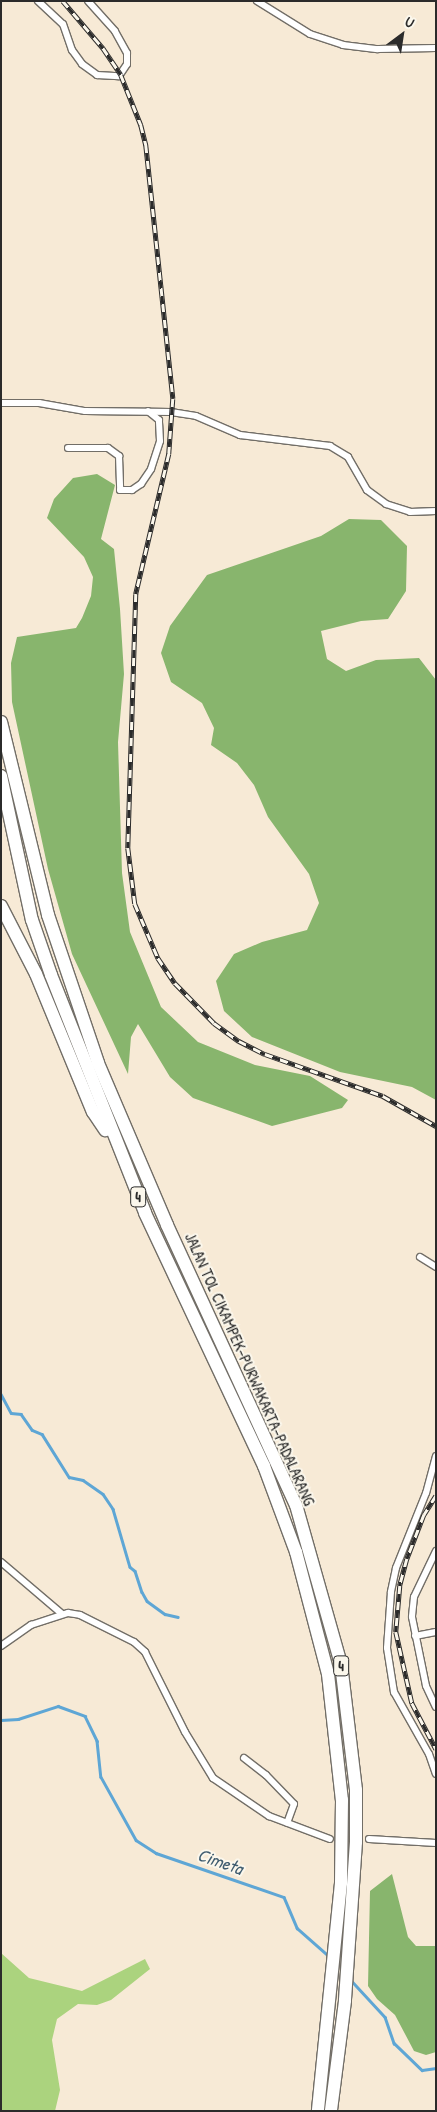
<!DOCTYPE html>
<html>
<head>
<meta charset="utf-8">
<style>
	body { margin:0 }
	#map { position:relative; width:437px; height:2112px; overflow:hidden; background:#f7ead6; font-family:"Patrick Hand",sans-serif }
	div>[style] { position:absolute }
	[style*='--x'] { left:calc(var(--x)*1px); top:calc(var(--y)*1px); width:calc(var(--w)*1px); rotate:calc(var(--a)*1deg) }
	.green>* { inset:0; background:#abd37e }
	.forest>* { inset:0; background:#88b56d }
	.stream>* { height:2.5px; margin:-1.25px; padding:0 1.25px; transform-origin:1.25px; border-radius:1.25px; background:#5ea6d5 }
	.minor-tunnel>* { height:6px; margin-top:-3px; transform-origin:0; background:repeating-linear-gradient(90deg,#cec4b4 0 6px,transparent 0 9px) }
	.roads { filter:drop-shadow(1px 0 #726e67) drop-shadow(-1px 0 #726e67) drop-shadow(0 1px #726e67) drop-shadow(0 -1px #726e67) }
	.minor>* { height:6px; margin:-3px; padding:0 3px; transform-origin:3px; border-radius:3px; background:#fff }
	.motorway>* { height:12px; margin:-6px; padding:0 6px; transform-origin:6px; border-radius:6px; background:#fff }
	.rail>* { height:4.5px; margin-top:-2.25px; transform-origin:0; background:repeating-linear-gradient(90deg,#fbf7ec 0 8px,#2b2b2b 0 16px); box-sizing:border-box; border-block:1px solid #2b2b2b }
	span { translate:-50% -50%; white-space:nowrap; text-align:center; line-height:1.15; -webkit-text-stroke:4px #fbf7ec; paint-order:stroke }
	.shield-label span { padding:1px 4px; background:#fbf7ec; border:1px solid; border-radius:4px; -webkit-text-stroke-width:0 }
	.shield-label { font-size:15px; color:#2b2b2b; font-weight:700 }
	.street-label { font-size:16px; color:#2b2b2b }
	.water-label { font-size:18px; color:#3f5c6f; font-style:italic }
	.frame { position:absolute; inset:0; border:2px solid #2b2b2b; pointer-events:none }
	.north { position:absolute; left:377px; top:10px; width:50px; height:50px; -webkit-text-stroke:4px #fbf7ec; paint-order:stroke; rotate:31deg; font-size:14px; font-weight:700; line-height:20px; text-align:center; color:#2b2b2b }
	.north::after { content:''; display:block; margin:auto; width:18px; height:22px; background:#2b2b2b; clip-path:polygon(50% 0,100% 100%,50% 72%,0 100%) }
</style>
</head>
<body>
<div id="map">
	<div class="green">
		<i style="clip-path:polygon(1px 1953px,29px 1978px,82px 1991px,145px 1959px,150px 1969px,111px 2000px,97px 2005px,78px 2004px,57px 2019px,52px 2040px,60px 2090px,55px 2111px,1px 2111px)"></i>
	</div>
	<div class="forest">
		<i style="clip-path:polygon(97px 474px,115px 485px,101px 539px,114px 549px,120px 609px,124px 674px,118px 742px,122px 873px,130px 932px,161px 1007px,198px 1042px,255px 1065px,310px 1076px,348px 1100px,342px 1108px,272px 1126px,193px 1098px,170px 1077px,138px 1024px,131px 1037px,128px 1074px,72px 954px,48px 869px,12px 702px,11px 663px,17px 637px,76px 628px,82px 618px,91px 596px,93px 577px,84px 557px,47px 518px,54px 499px,73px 478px)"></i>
		<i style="clip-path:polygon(349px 519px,381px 520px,407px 546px,406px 591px,388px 619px,361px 621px,321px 631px,327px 659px,346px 671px,376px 660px,419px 658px,436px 680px,436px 1100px,412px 1087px,340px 1072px,252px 1037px,224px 1011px,216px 981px,234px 954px,262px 942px,307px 930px,319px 903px,309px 874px,268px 817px,254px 785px,237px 763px,211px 745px,214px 728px,202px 703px,171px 682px,161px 653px,170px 626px,207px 575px,321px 536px)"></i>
		<i style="clip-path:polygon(392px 1874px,408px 1937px,416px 1946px,436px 1946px,436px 2052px,426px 2055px,414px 2051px,395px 2015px,377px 1999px,368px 1986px,370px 1891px)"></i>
	</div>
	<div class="stream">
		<i style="--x:1;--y:1394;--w:21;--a:62"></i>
		<i style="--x:11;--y:1413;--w:10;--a:6"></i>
		<i style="--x:21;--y:1414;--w:19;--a:55"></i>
		<i style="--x:32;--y:1430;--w:11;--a:22"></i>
		<i style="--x:42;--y:1434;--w:51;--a:57.9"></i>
		<i style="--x:69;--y:1477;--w:14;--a:12"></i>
		<i style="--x:83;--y:1480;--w:24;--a:35"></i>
		<i style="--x:103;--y:1494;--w:18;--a:56"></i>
		<i style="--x:113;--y:1509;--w:60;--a:73.7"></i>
		<i style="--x:130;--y:1567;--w:6;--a:39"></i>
		<i style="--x:135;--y:1571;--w:22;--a:72"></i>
		<i style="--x:142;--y:1592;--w:10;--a:61"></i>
		<i style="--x:147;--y:1601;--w:22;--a:36"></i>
		<i style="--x:165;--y:1614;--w:13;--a:13"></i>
		<i style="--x:1;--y:1720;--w:17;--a:-3"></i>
		<i style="--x:18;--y:1719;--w:42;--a:-18"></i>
		<i style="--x:58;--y:1706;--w:29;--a:20"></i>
		<i style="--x:85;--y:1716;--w:28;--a:64"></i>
		<i style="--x:97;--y:1741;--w:36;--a:84"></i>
		<i style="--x:101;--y:1777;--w:72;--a:60.9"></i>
		<i style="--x:136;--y:1840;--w:24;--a:33"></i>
		<i style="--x:156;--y:1853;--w:135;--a:19"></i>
		<i style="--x:284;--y:1897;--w:34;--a:67"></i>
		<i style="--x:297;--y:1928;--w:44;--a:41.3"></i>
		<i style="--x:350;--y:1979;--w:52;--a:47.4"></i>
		<i style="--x:385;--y:2017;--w:28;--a:71"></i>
		<i style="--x:394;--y:2043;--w:39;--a:44"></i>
		<i style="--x:422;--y:2070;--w:14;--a:-8"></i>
	</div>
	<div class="minor-tunnel">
		<i style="--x:339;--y:1839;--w:30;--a:0"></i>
	</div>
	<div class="roads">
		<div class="minor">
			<i style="--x:38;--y:1;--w:34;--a:43"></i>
			<i style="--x:63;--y:24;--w:28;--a:71"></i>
			<i style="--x:72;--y:50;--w:17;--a:54"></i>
			<i style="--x:82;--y:64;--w:19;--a:36"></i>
			<i style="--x:97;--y:75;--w:22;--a:3"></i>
			<i style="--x:119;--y:76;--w:14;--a:-56"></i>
			<i style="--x:127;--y:64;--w:11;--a:-90"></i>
			<i style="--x:127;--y:53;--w:25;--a:-119"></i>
			<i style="--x:115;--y:31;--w:40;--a:-132"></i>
			<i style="--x:257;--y:1;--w:62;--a:31.9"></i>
			<i style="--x:310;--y:34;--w:35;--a:18"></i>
			<i style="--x:343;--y:45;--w:35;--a:7"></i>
			<i style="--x:378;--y:49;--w:58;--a:-1"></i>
			<i style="--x:1;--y:403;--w:38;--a:0"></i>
			<i style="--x:39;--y:403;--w:47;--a:9.9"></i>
			<i style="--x:85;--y:411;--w:86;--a:0.7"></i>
			<i style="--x:171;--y:412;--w:25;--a:9"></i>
			<i style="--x:196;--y:416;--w:48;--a:23.4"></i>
			<i style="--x:240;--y:435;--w:91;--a:7"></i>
			<i style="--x:330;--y:446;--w:21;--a:31"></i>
			<i style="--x:348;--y:457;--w:38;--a:60"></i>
			<i style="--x:367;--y:490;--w:24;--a:36"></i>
			<i style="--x:386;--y:504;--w:25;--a:18"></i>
			<i style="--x:410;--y:512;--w:26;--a:-2"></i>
			<i style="--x:68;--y:448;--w:40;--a:0"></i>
			<i style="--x:108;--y:448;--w:14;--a:36"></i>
			<i style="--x:119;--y:456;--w:34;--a:88"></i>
			<i style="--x:120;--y:490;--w:12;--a:0"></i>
			<i style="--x:132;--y:490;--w:11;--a:-34"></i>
			<i style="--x:141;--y:484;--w:18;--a:-56"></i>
			<i style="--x:151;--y:469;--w:29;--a:-72"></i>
			<i style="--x:160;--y:441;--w:21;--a:-93"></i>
			<i style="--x:159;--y:420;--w:14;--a:-141"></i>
			<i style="--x:420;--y:1257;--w:19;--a:32"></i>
			<i style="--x:436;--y:1456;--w:38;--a:105"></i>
			<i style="--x:426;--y:1493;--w:81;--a:111.8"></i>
			<i style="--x:396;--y:1568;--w:25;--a:102"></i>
			<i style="--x:391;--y:1592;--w:56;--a:94.1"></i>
			<i style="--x:387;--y:1648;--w:45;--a:81"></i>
			<i style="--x:394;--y:1692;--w:71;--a:60.6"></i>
			<i style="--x:429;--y:1754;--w:21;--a:71"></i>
			<i style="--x:436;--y:1551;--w:51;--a:115.6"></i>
			<i style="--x:414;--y:1597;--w:20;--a:96"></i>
			<i style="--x:412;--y:1617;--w:70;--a:78.5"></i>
			<i style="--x:426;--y:1686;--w:23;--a:65"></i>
			<i style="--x:1;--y:1562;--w:80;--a:40.4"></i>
			<i style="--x:415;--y:1636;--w:21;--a:-11"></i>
			<i style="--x:1;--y:1646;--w:37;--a:-35"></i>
			<i style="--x:31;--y:1625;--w:39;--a:-18"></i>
			<i style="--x:68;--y:1613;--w:12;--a:9"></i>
			<i style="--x:80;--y:1615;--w:60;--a:26.6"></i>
			<i style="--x:134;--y:1642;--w:15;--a:42"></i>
			<i style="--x:145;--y:1652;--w:89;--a:63.4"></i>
			<i style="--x:185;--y:1732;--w:54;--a:58.7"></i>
			<i style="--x:213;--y:1778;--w:68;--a:34.2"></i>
			<i style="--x:269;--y:1816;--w:65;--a:20.7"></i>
			<i style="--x:244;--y:1758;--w:28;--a:38"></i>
			<i style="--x:266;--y:1775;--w:40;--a:46"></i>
			<i style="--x:294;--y:1804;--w:20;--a:110"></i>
			<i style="--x:369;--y:1839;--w:67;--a:3.4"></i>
		</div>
		<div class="motorway">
			<i style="--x:1;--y:722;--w:199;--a:76.3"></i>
			<i style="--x:48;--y:915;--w:156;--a:71.3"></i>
			<i style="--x:98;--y:1063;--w:176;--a:66.9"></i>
			<i style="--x:167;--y:1225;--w:308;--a:65.3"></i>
			<i style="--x:296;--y:1505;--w:165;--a:74.2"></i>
			<i style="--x:341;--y:1664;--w:127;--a:83.2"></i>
			<i style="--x:356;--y:1790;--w:52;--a:90"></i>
			<i style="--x:356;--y:1842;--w:159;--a:94"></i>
			<i style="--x:345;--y:2001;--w:111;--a:97.3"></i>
			<i style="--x:1;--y:776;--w:147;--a:77.9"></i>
			<i style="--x:32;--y:920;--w:58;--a:70.9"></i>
			<i style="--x:51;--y:975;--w:256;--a:68.4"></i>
			<i style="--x:145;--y:1213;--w:280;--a:64.8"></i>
			<i style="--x:264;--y:1466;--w:92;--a:69.6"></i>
			<i style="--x:296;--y:1552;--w:126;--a:75.3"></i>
			<i style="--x:328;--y:1674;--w:127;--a:83.7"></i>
			<i style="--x:342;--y:1800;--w:83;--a:90.7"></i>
			<i style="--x:341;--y:1883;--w:229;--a:95.8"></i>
			<i style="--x:1;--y:906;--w:76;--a:62.8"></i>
			<i style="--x:36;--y:974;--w:149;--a:67.6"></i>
			<i style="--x:93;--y:1112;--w:22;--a:56"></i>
		</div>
	</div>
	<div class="rail">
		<i style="--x:63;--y:1;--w:62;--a:49.6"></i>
		<i style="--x:103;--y:48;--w:32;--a:56"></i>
		<i style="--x:121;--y:75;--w:54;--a:68.2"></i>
		<i style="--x:141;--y:125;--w:21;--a:76"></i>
		<i style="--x:146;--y:145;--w:255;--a:83.9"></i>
		<i style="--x:173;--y:399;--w:55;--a:94.2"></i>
		<i style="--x:169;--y:454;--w:144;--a:103.3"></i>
		<i style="--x:136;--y:594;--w:254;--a:91.8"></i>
		<i style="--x:128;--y:848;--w:56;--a:82.9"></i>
		<i style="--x:135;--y:904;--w:59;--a:66.9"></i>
		<i style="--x:158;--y:958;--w:30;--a:56"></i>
		<i style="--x:175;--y:983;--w:56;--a:45.7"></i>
		<i style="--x:214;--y:1023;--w:31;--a:36"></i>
		<i style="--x:239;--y:1041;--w:29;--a:27"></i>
		<i style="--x:265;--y:1054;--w:125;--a:19.6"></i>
		<i style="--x:383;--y:1096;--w:61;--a:29.5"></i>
		<i style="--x:436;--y:1496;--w:22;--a:122"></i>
		<i style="--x:424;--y:1515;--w:47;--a:111.1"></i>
		<i style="--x:407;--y:1559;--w:28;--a:105"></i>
		<i style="--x:400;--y:1586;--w:46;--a:95"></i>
		<i style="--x:396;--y:1632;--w:73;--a:77.3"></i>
		<i style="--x:412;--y:1703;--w:52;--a:62.4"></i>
	</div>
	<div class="shield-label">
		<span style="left:138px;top:1197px">4</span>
		<span style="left:341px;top:1666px">4</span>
	</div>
	<div class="street-label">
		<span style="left:250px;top:1369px;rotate:66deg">JALAN TOL CIKAMPEK–PURWAKARTA–PADALARANG</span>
	</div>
	<div class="water-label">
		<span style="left:220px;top:1862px;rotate:19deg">Cimeta</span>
	</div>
	<div class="frame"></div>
	<div class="north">U</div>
</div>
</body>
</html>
